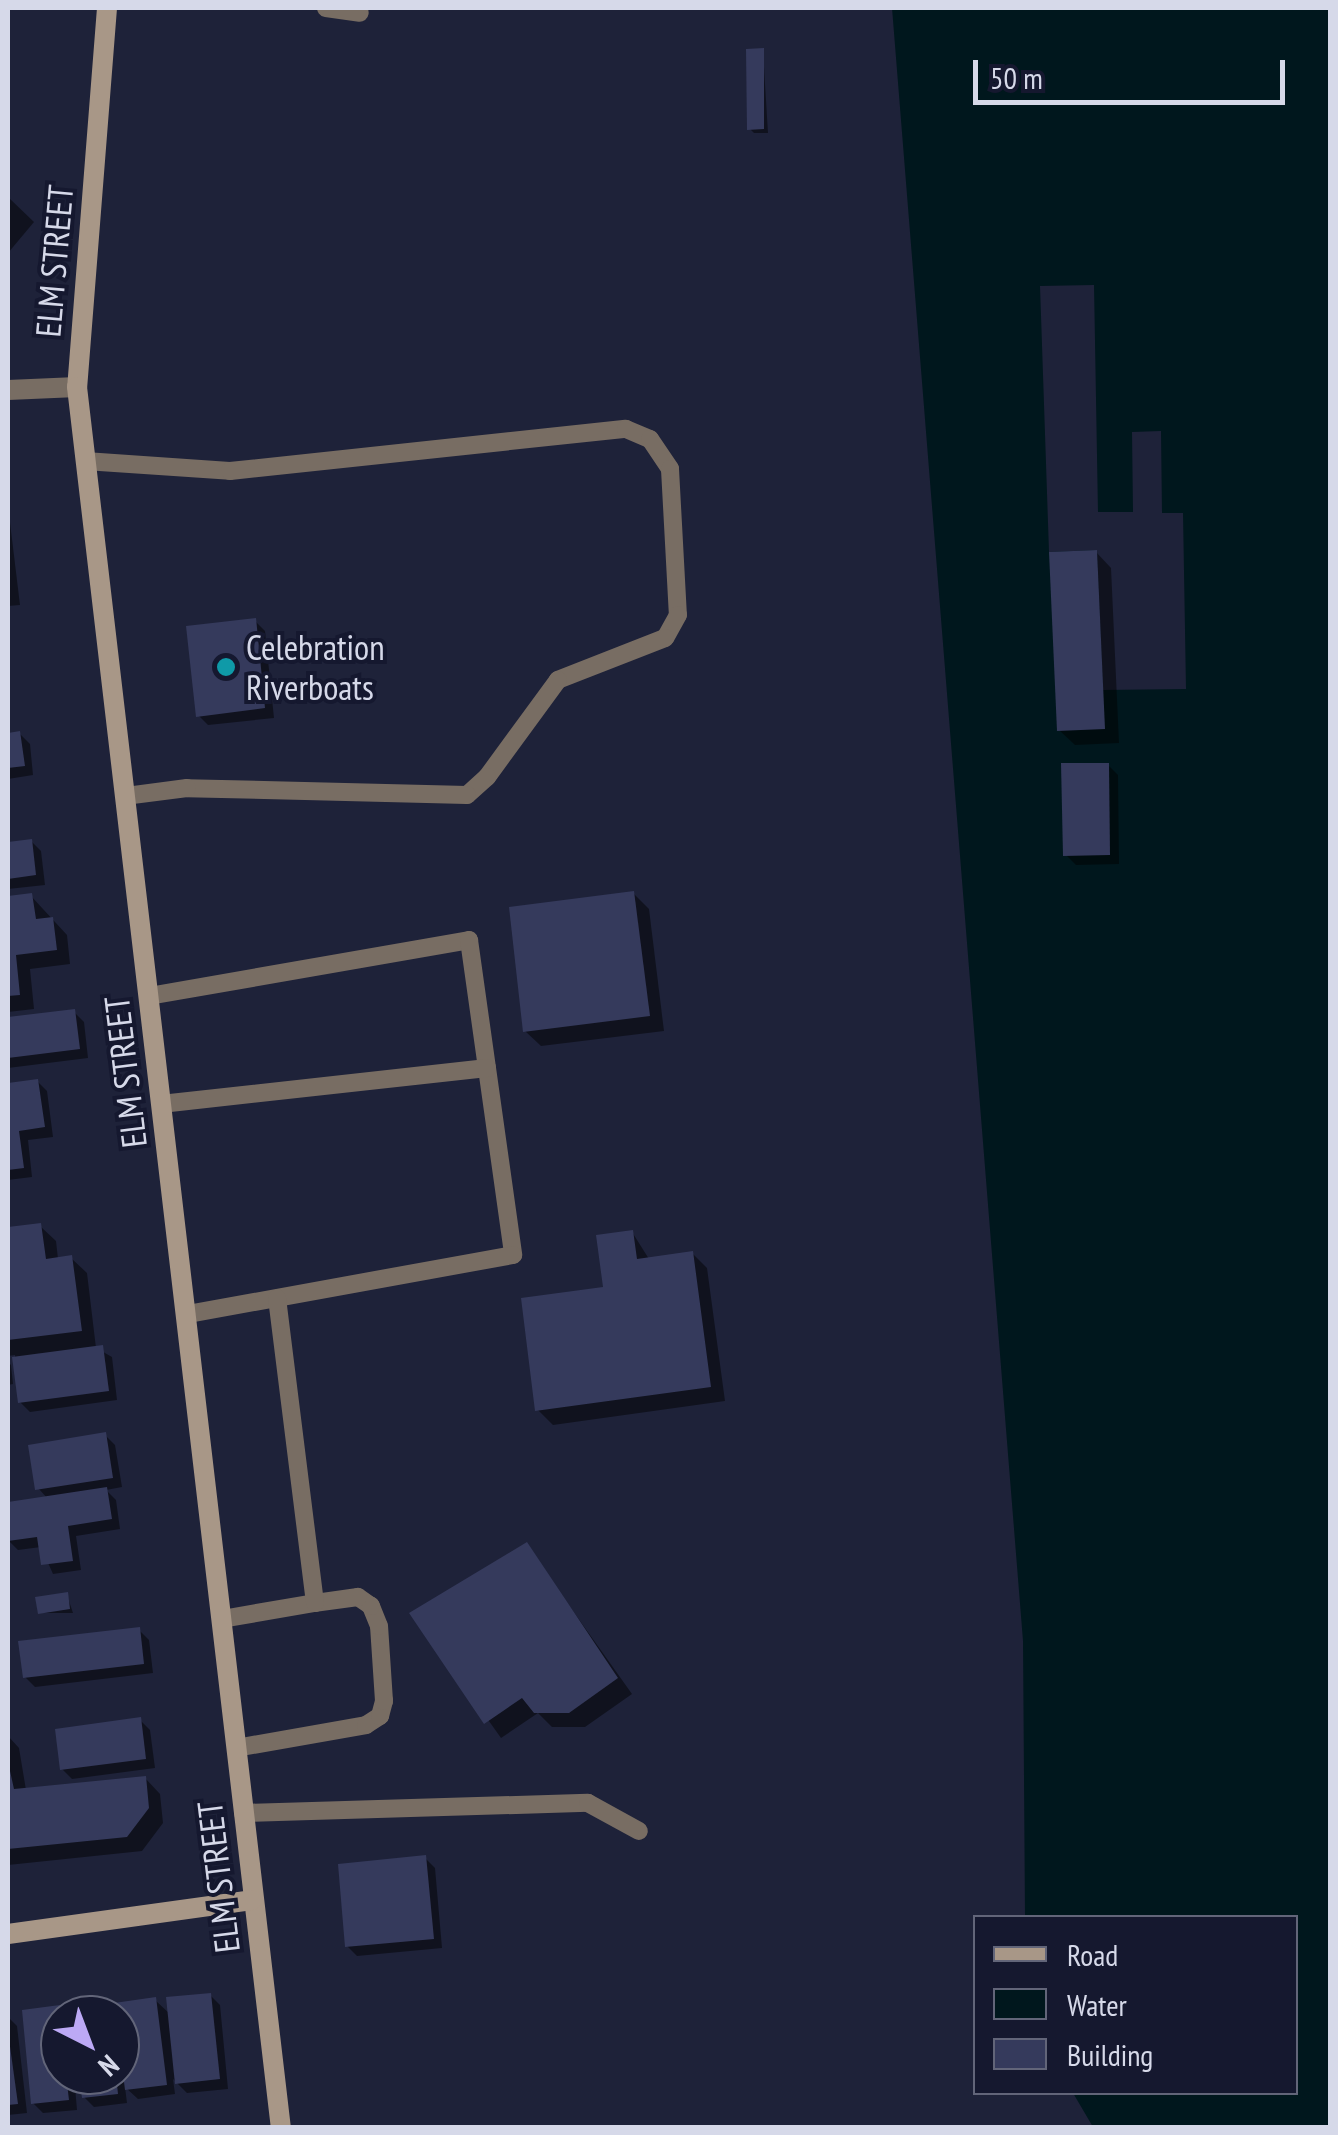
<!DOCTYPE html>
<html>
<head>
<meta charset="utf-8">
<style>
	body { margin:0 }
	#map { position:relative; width:1338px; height:2135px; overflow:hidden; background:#1e2239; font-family:"PT Sans Narrow",sans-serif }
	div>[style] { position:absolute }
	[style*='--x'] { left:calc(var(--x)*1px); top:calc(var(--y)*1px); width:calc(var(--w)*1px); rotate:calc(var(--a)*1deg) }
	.water>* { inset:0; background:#00171d }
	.pier>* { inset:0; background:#1e2239 }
	.shadow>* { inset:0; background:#0007 }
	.building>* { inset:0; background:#353a5c }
	.service>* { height:18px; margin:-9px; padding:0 9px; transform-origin:9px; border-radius:9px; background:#786d63 }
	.minor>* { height:20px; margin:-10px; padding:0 10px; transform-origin:10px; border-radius:10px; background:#786d63 }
	.secondary>* { height:20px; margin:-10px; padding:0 10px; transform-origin:10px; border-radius:10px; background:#a89787 }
	.dots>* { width:28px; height:28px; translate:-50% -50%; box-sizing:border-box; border:5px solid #15182f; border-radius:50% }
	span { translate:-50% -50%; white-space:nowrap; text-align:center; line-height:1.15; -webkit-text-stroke:8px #15182f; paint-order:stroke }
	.street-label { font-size:35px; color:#d6d9e9 }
	.poi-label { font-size:35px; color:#d6d9e9 }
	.left { translate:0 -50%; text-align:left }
	.frame { position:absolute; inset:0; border:10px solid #d6d9e9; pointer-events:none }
	.legend { position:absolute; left:973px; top:1915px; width:325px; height:180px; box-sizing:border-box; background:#15182f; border:2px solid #626579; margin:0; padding:12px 18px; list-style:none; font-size:30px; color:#d6d9e9 }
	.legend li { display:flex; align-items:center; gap:20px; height:50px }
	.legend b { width:50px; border:2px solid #626579 }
	.north { position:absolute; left:40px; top:1995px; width:100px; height:100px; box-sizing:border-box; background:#15182f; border:2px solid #626579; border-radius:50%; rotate:138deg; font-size:28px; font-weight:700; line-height:40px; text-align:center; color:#d6d9e9 }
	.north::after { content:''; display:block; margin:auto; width:35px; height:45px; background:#bca9f5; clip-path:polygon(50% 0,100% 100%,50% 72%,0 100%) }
	.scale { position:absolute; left:973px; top:60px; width:312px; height:45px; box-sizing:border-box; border:5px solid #d6d9e9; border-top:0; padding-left:12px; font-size:30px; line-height:35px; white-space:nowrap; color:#d6d9e9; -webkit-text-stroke:8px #15182f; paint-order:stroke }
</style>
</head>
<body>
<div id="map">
	<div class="water">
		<i style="clip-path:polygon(892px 8px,1330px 8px,1330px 2127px,1093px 2127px,1073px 2093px,1296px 2092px,1296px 1918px,1025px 1917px,1023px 1641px)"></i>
	</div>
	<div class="pier">
		<i style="clip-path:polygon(1094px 285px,1098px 512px,1133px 512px,1132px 432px,1161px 431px,1162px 513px,1183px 513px,1186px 689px,1103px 690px,1097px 550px,1049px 552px,1040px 286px)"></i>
	</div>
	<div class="shadow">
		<i style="clip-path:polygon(763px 51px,768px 133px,754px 133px,750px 129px)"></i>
		<i style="clip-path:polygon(8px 197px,34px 222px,8px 253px)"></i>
		<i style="clip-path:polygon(8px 506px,20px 605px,8px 606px)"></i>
		<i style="clip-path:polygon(1096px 552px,1111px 568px,1119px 743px,1075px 745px,1059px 730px)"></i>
		<i style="clip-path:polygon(255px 621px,265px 631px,274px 718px,208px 725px,198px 715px)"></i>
		<i style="clip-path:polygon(20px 734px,30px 744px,33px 775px,8px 779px,8px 736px)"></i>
		<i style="clip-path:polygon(1108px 765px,1118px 775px,1119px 864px,1076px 865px,1066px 855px)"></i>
		<i style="clip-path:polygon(31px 841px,41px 851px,45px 885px,8px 889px,8px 844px)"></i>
		<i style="clip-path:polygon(634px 894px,649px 909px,664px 1031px,541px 1046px,525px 1031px)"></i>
		<i style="clip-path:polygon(31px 896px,67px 935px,70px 964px,30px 969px,34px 1009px,8px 1012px,8px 899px)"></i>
		<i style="clip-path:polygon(74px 1012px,84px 1022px,88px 1058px,8px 1068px,8px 1019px)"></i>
		<i style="clip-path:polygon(37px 1081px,47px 1091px,53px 1137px,28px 1140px,32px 1177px,8px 1180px,8px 1085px)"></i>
		<i style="clip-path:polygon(40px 1226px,56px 1241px,58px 1259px,71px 1258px,87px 1273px,96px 1348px,112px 1357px,117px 1400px,30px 1412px,20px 1402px,15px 1355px,8px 1356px,8px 1230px)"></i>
		<i style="clip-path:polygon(632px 1232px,649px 1259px,692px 1253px,707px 1268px,725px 1401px,553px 1425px,538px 1410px)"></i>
		<i style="clip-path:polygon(8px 1362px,11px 1365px,13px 1384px,8px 1385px)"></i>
		<i style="clip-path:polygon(105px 1435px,115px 1445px,122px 1487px,106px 1490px,116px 1500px,120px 1529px,76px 1536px,81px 1570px,53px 1574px,41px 1547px,18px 1550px,8px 1540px,8px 1505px,48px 1499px,38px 1488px)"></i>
		<i style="clip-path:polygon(526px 1545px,632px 1694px,585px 1727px,552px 1727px,538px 1713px,501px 1738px,413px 1614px)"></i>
		<i style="clip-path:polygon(67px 1595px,73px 1613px,40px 1613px)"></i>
		<i style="clip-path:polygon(139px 1630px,149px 1640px,153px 1673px,35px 1687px,25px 1677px)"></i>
		<i style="clip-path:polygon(140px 1720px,150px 1730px,155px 1768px,72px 1779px,62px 1769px)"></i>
		<i style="clip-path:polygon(8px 1736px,19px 1748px,26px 1790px,145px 1778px,160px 1794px,163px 1823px,142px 1851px,8px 1865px)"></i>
		<i style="clip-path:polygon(425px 1858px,435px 1868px,442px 1948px,357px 1956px,347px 1946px)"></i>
		<i style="clip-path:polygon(210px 1995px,220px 2005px,228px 2089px,187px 2093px,173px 2079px,175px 2094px,138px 2099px,125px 2087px,127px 2103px,94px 2107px,84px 2097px,82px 2075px,120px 2075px,120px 2015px,155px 2000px,171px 2015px)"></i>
		<i style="clip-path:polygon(59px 2008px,66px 2015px,60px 2015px,60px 2075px,74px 2075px,77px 2110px,43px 2113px,33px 2103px)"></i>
		<i style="clip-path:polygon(8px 2017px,17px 2026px,27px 2113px,8px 2115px)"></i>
	</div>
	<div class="building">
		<i style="clip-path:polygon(764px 48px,764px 129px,747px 130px,746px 49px)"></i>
		<i style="clip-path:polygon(1097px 550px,1105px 729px,1057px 731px,1049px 552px)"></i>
		<i style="clip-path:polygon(256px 618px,265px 708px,196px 717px,186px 626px)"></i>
		<i style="clip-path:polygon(20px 731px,25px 766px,8px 768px,8px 733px)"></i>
		<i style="clip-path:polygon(1061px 763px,1109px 763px,1110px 855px,1063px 856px)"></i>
		<i style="clip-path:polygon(32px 839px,36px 875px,8px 879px,8px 842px)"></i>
		<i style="clip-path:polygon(634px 891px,650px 1016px,523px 1032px,509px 907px)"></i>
		<i style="clip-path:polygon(32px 893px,36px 919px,53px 917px,57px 950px,16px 955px,20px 995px,8px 996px,8px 896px)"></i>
		<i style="clip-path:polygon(75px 1009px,80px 1049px,8px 1058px,8px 1017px)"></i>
		<i style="clip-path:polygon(38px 1079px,45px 1127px,19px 1131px,24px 1168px,8px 1170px,8px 1083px)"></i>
		<i style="clip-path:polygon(41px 1223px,46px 1259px,72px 1255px,82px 1331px,8px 1340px,8px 1227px)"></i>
		<i style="clip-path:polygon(633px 1230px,637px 1259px,693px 1251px,711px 1387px,535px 1411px,521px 1298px,603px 1287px,596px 1235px)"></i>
		<i style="clip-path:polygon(103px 1345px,109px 1391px,18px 1403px,12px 1357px)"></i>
		<i style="clip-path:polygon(106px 1432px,113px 1478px,35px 1490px,28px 1445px)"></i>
		<i style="clip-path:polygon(107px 1487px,112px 1519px,68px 1526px,73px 1561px,41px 1565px,37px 1537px,8px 1541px,8px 1502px)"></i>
		<i style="clip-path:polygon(527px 1542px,618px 1678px,569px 1713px,534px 1713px,522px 1698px,484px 1724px,409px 1613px)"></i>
		<i style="clip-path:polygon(68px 1592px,70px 1609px,38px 1614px,35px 1597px)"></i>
		<i style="clip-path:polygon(140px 1627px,144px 1664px,23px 1678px,18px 1641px)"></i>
		<i style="clip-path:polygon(141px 1717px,146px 1759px,60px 1770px,55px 1729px)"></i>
		<i style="clip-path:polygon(8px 1762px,14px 1789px,146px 1776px,149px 1808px,127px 1837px,8px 1849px)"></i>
		<i style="clip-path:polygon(426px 1855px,434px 1939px,345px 1947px,338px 1864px)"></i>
		<i style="clip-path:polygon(211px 1993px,220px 2079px,175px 2084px,166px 1997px)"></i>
		<i style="clip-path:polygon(156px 1997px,167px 2085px,125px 2090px,114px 2003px)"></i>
		<i style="clip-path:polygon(108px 2003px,109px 2015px,72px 2015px,71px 2008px)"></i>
		<i style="clip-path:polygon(60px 2005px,60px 2075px,66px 2075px,69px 2100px,31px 2104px,22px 2010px)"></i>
		<i style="clip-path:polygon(8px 2032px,18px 2104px,8px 2105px)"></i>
		<i style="clip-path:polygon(79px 2075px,116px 2075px,118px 2094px,82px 2098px)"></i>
	</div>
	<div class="service">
		<i style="--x:326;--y:8;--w:34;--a:8"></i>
		<i style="--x:85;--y:461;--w:145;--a:3.9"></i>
		<i style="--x:230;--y:471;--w:398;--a:-6.1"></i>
		<i style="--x:626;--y:429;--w:26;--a:23"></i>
		<i style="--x:650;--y:439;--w:36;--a:56"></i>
		<i style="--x:670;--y:469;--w:146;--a:86.9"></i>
		<i style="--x:678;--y:615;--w:26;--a:119"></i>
		<i style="--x:665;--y:638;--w:115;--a:158.6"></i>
		<i style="--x:558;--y:680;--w:120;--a:126.2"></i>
		<i style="--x:487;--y:777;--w:27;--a:138"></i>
		<i style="--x:467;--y:795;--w:280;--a:-178.6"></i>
		<i style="--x:187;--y:788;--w:63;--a:172.6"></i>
		<i style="--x:149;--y:996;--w:325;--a:-9.9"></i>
		<i style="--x:469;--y:940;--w:318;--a:82"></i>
		<i style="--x:513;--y:1255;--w:331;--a:169.7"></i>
		<i style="--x:161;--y:1104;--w:328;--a:-6.3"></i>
		<i style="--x:222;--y:1619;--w:94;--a:-9.8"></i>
		<i style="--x:236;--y:1748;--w:132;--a:-10"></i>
		<i style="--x:366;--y:1725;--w:17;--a:-33"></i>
		<i style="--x:380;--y:1716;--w:16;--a:-75"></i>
		<i style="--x:384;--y:1701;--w:75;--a:-93.8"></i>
		<i style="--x:379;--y:1626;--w:22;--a:-112"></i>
		<i style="--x:371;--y:1606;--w:16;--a:-145"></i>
		<i style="--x:358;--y:1597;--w:43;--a:172.1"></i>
		<i style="--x:315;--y:1603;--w:307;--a:-97.1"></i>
		<i style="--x:243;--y:1813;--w:345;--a:-1.7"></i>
		<i style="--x:588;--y:1803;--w:58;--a:28.8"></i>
	</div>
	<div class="minor">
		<i style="--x:8;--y:390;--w:69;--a:-2.5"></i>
	</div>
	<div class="secondary">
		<i style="--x:107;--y:8;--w:380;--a:94.5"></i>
		<i style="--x:77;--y:387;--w:1753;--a:83.32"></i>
		<i style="--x:8;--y:1934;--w:246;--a:-7.9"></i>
	</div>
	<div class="dots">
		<i style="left:226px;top:667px;background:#0f9aa8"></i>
	</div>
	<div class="street-label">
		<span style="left:54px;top:261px;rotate:-85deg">ELM STREET</span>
		<span style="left:125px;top:1072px;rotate:-97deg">ELM STREET</span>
		<span style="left:218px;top:1877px;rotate:-97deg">ELM STREET</span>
	</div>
	<div class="poi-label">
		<span class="left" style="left:246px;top:667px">Celebration<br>Riverboats</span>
	</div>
	<div class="frame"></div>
	<ul class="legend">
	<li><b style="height:12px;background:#a89787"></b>Road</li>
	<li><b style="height:28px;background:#00171d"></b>Water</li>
	<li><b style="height:28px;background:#353a5c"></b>Building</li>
	</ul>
	<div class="north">N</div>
	<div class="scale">50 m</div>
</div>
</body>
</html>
